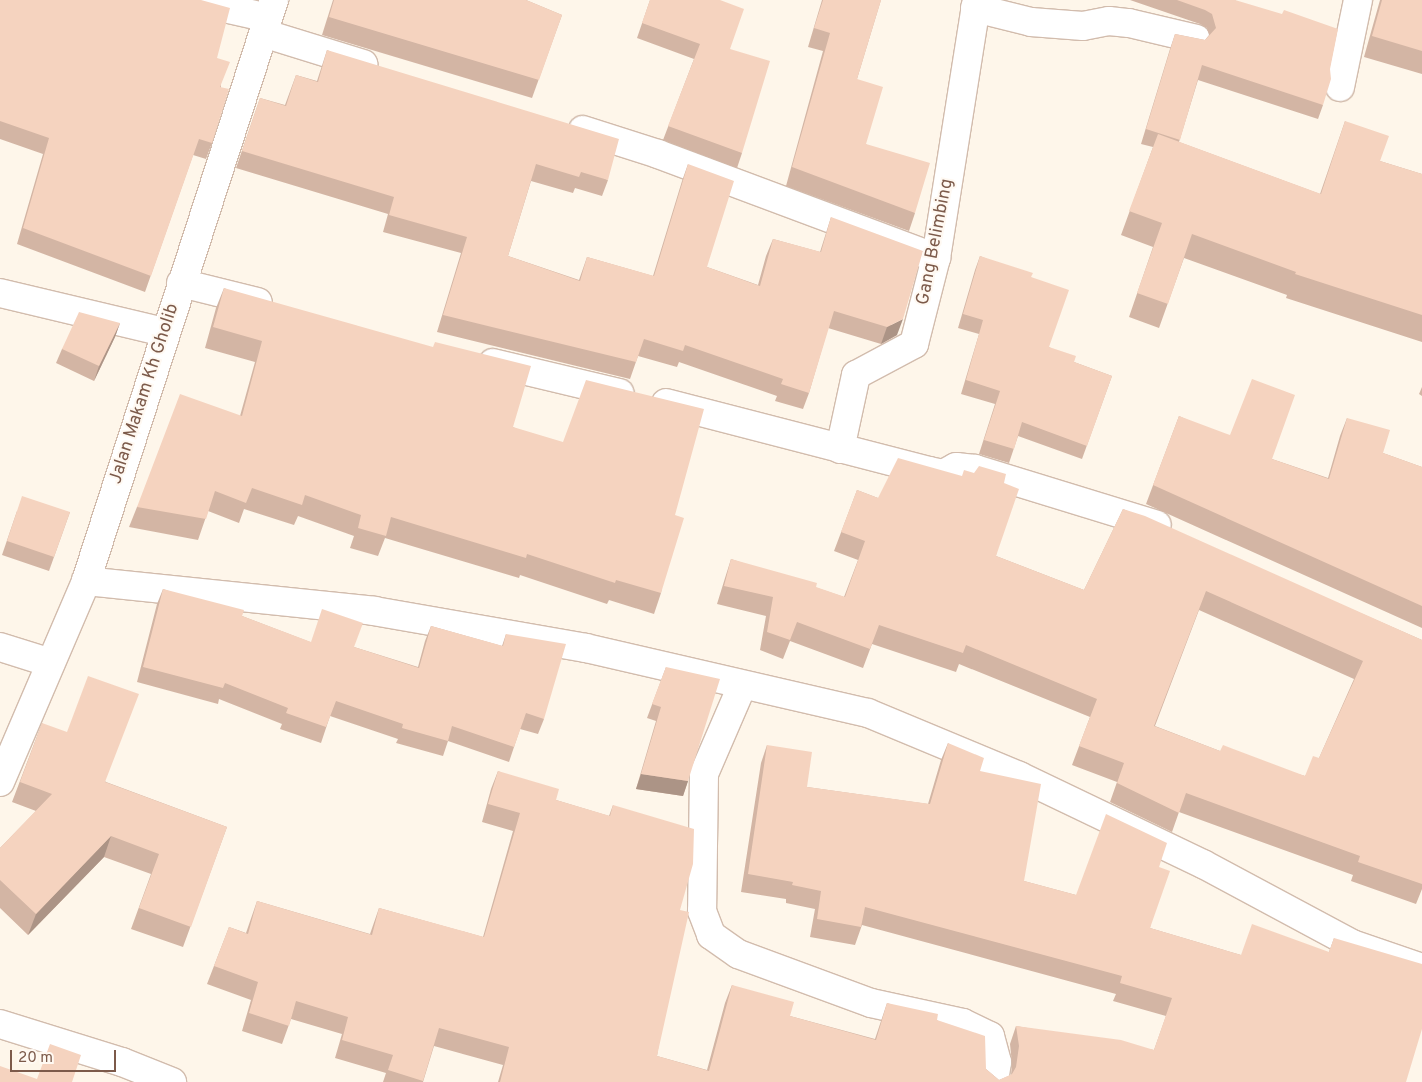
<!DOCTYPE html>
<html>
<head>
<meta charset="utf-8">
<style>
	body { margin:0 }
	#map { position:relative; width:1422px; height:1082px; overflow:hidden; background:#fef6ea; font-family:Overpass,sans-serif }
	div>[style] { position:absolute }
	[style*='--x'] { left:calc(var(--x)*1px); top:calc(var(--y)*1px); width:calc(var(--w)*1px); rotate:calc(var(--a)*1deg) }
	.roads { filter:drop-shadow(1px 0 #d2bcad) drop-shadow(-1px 0 #d2bcad) drop-shadow(0 1px #d2bcad) drop-shadow(0 -1px #d2bcad) }
	.minor>* { height:28px; margin:-14px; padding:0 14px; transform-origin:14px; border-radius:14px; background:#fff }
	.wall>* { inset:0; background:#d3b5a4 }
	.shaded-wall>* { inset:0; background:#ac9486 }
	.building>* { inset:0; background:#f5d3bf }
	span { translate:-50% -50%; white-space:nowrap; text-align:center; line-height:1.15; -webkit-text-stroke:4px #fff9f2; paint-order:stroke }
	.street-label { font-size:18px; color:#7c5a4a }
	.scale { position:absolute; left:10px; top:1050px; width:106px; height:22px; box-sizing:border-box; border:2px solid #7c5a4a; border-top:0; padding-left:6px; font-size:15px; line-height:18px; white-space:nowrap; color:#7c5a4a; -webkit-text-stroke:4px #fff9f2; paint-order:stroke }
</style>
</head>
<body>
<div id="map">
	<div class="roads">
		<div class="minor">
			<i style="--x:189;--y:0;--w:81;--a:12.8"></i>
			<i style="--x:975;--y:8;--w:58;--a:14"></i>
			<i style="--x:1031;--y:22;--w:52;--a:4.4"></i>
			<i style="--x:1083;--y:26;--w:26;--a:-11"></i>
			<i style="--x:1109;--y:21;--w:20;--a:6"></i>
			<i style="--x:1129;--y:23;--w:69;--a:13.4"></i>
			<i style="--x:266;--y:34;--w:102;--a:17.2"></i>
			<i style="--x:1340;--y:87;--w:89;--a:-78.3"></i>
			<i style="--x:583;--y:130;--w:79;--a:17.7"></i>
			<i style="--x:658;--y:154;--w:297;--a:20.5"></i>
			<i style="--x:181;--y:283;--w:79;--a:13.9"></i>
			<i style="--x:0;--y:293;--w:169;--a:13.4"></i>
			<i style="--x:493;--y:363;--w:130;--a:13.4"></i>
			<i style="--x:666;--y:403;--w:272;--a:14.5"></i>
			<i style="--x:929;--y:471;--w:14;--a:12"></i>
			<i style="--x:943;--y:474;--w:15;--a:-28"></i>
			<i style="--x:956;--y:467;--w:19;--a:6"></i>
			<i style="--x:975;--y:469;--w:190;--a:17.1"></i>
			<i style="--x:840;--y:449;--w:76;--a:-77.8"></i>
			<i style="--x:856;--y:375;--w:66;--a:-28.1"></i>
			<i style="--x:914;--y:344;--w:89;--a:-75.7"></i>
			<i style="--x:936;--y:258;--w:261;--a:-81"></i>
			<i style="--x:86;--y:581;--w:290;--a:5.9"></i>
			<i style="--x:374;--y:611;--w:215;--a:9.9"></i>
			<i style="--x:586;--y:648;--w:289;--a:13"></i>
			<i style="--x:868;--y:713;--w:164;--a:22.6"></i>
			<i style="--x:1019;--y:776;--w:204;--a:25.6"></i>
			<i style="--x:1203;--y:864;--w:169;--a:28.2"></i>
			<i style="--x:1352;--y:944;--w:74;--a:18.9"></i>
			<i style="--x:0;--y:647;--w:53;--a:17.4"></i>
			<i style="--x:742;--y:686;--w:96;--a:113.4"></i>
			<i style="--x:704;--y:774;--w:137;--a:90.8"></i>
			<i style="--x:702;--y:911;--w:26;--a:69"></i>
			<i style="--x:711;--y:935;--w:33;--a:35"></i>
			<i style="--x:738;--y:954;--w:142;--a:20.2"></i>
			<i style="--x:871;--y:1003;--w:94;--a:12.3"></i>
			<i style="--x:963;--y:1023;--w:30;--a:26"></i>
			<i style="--x:990;--y:1036;--w:27;--a:75"></i>
			<i style="--x:997;--y:1062;--w:20;--a:99"></i>
			<i style="--x:0;--y:782;--w:219;--a:-66.8"></i>
			<i style="--x:86;--y:581;--w:611;--a:-72.07"></i>
			<i style="--x:0;--y:1024;--w:128;--a:17.3"></i>
			<i style="--x:122;--y:1062;--w:54;--a:21.8"></i>
		</div>
	</div>
	<div class="wall">
		<i style="clip-path:polygon(0 0,217px 58px,221px 87px,212px 143px,206px 159px,193px 155px,145px 292px,17px 244px,43px 154px,0 139px)"></i>
		<i style="clip-path:polygon(333px 0,526px 0,562px 15px,532px 98px,322px 35px)"></i>
		<i style="clip-path:polygon(650px 0,730px 49px,742px 153px,737px 168px,663px 140px,694px 59px,637px 38px)"></i>
		<i style="clip-path:polygon(822px 0,881px 0,857px 79px,866px 144px,915px 213px,909px 231px,786px 186px,823px 51px,808px 47px)"></i>
		<i style="clip-path:polygon(1130px 0,1235px 0,1323px 105px,1318px 119px,1198px 80px,1179px 142px,1320px 194px,1345px 121px,1380px 161px,1422px 174px,1422px 342px,1286px 298px,1287px 295px,1184px 258px,1159px 328px,1129px 317px,1153px 247px,1121px 235px,1153px 147px,1141px 144px,1170px 49px,1175px 34px,1205px 40px,1209px 35px,1207px 28px,1200px 24px)"></i>
		<i style="clip-path:polygon(1380px 0,1422px 0,1422px 74px,1364px 57px)"></i>
		<i style="clip-path:polygon(327px 50px,608px 180px,602px 196px,575px 188px,573px 193px,531px 181px,508px 256px,579px 280px,587px 257px,653px 276px,682px 181px,688px 164px,707px 267px,758px 285px,766px 256px,773px 239px,820px 252px,831px 217px,897px 335px,881px 344px,828px 328px,809px 393px,803px 409px,775px 401px,777px 396px,679px 362px,677px 367px,638px 356px,630px 379px,437px 332px,461px 253px,383px 232px,388px 214px,236px 168px,260px 98px,285px 105px,296px 75px,317px 81px)"></i>
		<i style="clip-path:polygon(980px 256px,1031px 277px,1049px 347px,1074px 362px,1112px 376px,1082px 459px,1018px 436px,1009px 463px,979px 454px,995px 404px,961px 394px,979px 334px,958px 328px,975px 270px)"></i>
		<i style="clip-path:polygon(224px 288px,513px 427px,675px 515px,661px 593px,654px 614px,609px 600px,607px 604px,520px 575px,519px 578px,385px 538px,378px 556px,350px 548px,354px 536px,298px 516px,294px 525px,244px 509px,239px 523px,208px 511px,198px 540px,129px 527px,137px 507px,240px 416px,255px 362px,205px 348px,216px 308px)"></i>
		<i style="clip-path:polygon(120px 323px,115px 337px,94px 381px,56px 363px,62px 349px)"></i>
		<i style="clip-path:polygon(1422px 387px,1422px 396px,1419px 394px)"></i>
		<i style="clip-path:polygon(1179px 416px,1272px 459px,1328px 478px,1340px 436px,1347px 418px,1383px 453px,1422px 467px,1422px 628px,1146px 504px)"></i>
		<i style="clip-path:polygon(evenodd,962px 476px,1004px 483px,996px 556px,1084px 590px,1123px 509px,1422px 640px,1422px 889px,1416px 904px,1351px 881px,1353px 875px,1179px 812px,1172px 832px,1110px 802px,1117px 782px,1072px 765px,1090px 717px,959px 664px,956px 672px,872px 644px,863px 668px,790px 641px,783px 659px,760px 650px,766px 616px,717px 604px,725px 578px,731px 559px,844px 597px,858px 560px,834px 551px,857px 490px,878px 498px,962px 476px,1199px 610px,1354px 679px,1319px 758px,1305px 776px,1220px 751px,1155px 726px,1199px 610px)"></i>
		<i style="clip-path:polygon(17px 511px,70px 512px,49px 571px,2px 555px)"></i>
		<i style="clip-path:polygon(163px 589px,242px 616px,310px 642px,354px 647px,418px 667px,425px 641px,431px 626px,502px 646px,506px 634px,544px 719px,538px 734px,520px 729px,509px 762px,448px 741px,443px 756px,396px 743px,398px 739px,330px 716px,321px 743px,280px 729px,282px 724px,219px 699px,218px 704px,137px 682px,157px 604px)"></i>
		<i style="clip-path:polygon(666px 667px,688px 781px,683px 796px,636px 789px,656px 721px,647px 718px)"></i>
		<i style="clip-path:polygon(42px 723px,106px 782px,227px 827px,183px 947px,131px 929px,151px 874px,104px 857px,28px 935px,0 908px,0 848px,36px 811px,12px 802px)"></i>
		<i style="clip-path:polygon(948px 743px,980px 771px,1024px 881px,1076px 895px,1159px 867px,1150px 928px,1241px 955px,1329px 952px,1334px 938px,1406px 1082px,498px 1082px,503px 1065px,434px 1046px,423px 1082px,383px 1082px,386px 1073px,335px 1058px,342px 1034px,291px 1019px,282px 1044px,242px 1031px,251px 1000px,207px 984px,229px 927px,246px 933px,257px 901px,370px 934px,379px 908px,483px 937px,513px 831px,482px 822px,491px 789px,498px 771px,556px 800px,609px 816px,613px 805px,680px 910px,657px 1056px,707px 1070px,725px 1003px,732px 985px,790px 1016px,875px 1039px,887px 1003px,937px 1020px,986px 1069px,999px 1080px,1011px 1075px,1012px 1064px,1010px 1044px,1016px 1026px,1154px 1050px,1166px 1016px,1113px 1001px,1116px 994px,862px 925px,855px 945px,810px 937px,815px 909px,786px 903px,786px 899px,741px 892px,761px 763px,767px 745px,807px 787px,928px 804px,941px 760px)"></i>
	</div>
	<div class="shaded-wall">
		<i style="clip-path:polygon(903px 319px,897px 335px,881px 344px,887px 327px)"></i>
		<i style="clip-path:polygon(120px 323px,115px 337px,94px 381px,99px 366px)"></i>
		<i style="clip-path:polygon(641px 774px,688px 781px,683px 796px,636px 789px)"></i>
		<i style="clip-path:polygon(111px 836px,104px 857px,28px 935px,36px 914px)"></i>
	</div>
	<div class="building">
		<i style="clip-path:polygon(0 0,201px 0,230px 8px,217px 58px,230px 62px,220px 87px,229px 89px,212px 143px,199px 139px,151px 276px,23px 228px,49px 138px,0 121px)"></i>
		<i style="clip-path:polygon(334px 0,526px 0,562px 15px,539px 80px,329px 17px)"></i>
		<i style="clip-path:polygon(650px 0,720px 0,744px 9px,730px 49px,770px 61px,742px 153px,668px 126px,700px 44px,642px 23px)"></i>
		<i style="clip-path:polygon(823px 0,881px 0,857px 79px,883px 87px,866px 144px,930px 163px,915px 213px,792px 167px,830px 33px,814px 28px)"></i>
		<i style="clip-path:polygon(1177px 0,1235px 0,1282px 14px,1284px 10px,1338px 29px,1330px 69px,1331px 79px,1323px 105px,1202px 65px,1180px 140px,1146px 129px,1175px 34px,1205px 40px,1216px 28px,1212px 14px,1205px 10px)"></i>
		<i style="clip-path:polygon(1382px 0,1422px 0,1422px 51px,1372px 36px)"></i>
		<i style="clip-path:polygon(327px 50px,619px 139px,608px 180px,581px 172px,579px 177px,536px 164px,508px 256px,580px 281px,587px 257px,654px 276px,688px 164px,734px 181px,707px 267px,760px 286px,773px 239px,821px 252px,831px 217px,923px 251px,903px 319px,887px 327px,834px 311px,809px 393px,781px 384px,783px 379px,685px 345px,683px 351px,644px 339px,636px 362px,443px 315px,467px 237px,389px 215px,394px 197px,242px 151px,260px 98px,286px 106px,296px 75px,318px 82px)"></i>
		<i style="clip-path:polygon(1345px 121px,1389px 136px,1380px 161px,1422px 174px,1422px 315px,1295px 274px,1296px 272px,1192px 234px,1168px 304px,1137px 293px,1162px 223px,1129px 211px,1158px 134px,1321px 194px)"></i>
		<i style="clip-path:polygon(980px 256px,1033px 273px,1031px 277px,1069px 290px,1049px 347px,1076px 356px,1074px 362px,1112px 376px,1087px 446px,1022px 422px,1014px 449px,984px 440px,1000px 391px,966px 380px,983px 320px,963px 314px)"></i>
		<i style="clip-path:polygon(224px 288px,433px 347px,435px 342px,531px 366px,513px 427px,563px 442px,586px 380px,704px 409px,675px 515px,684px 518px,661px 593px,616px 580px,615px 583px,527px 554px,526px 558px,391px 517px,386px 536px,358px 528px,361px 515px,305px 495px,302px 505px,252px 488px,246px 503px,215px 491px,206px 519px,137px 507px,180px 394px,242px 416px,262px 341px,213px 327px)"></i>
		<i style="clip-path:polygon(79px 312px,120px 323px,99px 366px,62px 349px)"></i>
		<i style="clip-path:polygon(1252px 379px,1295px 395px,1272px 459px,1329px 479px,1347px 418px,1390px 430px,1383px 453px,1422px 467px,1422px 606px,1153px 485px,1179px 416px,1230px 435px)"></i>
		<i style="clip-path:polygon(evenodd,898px 458px,962px 476px,964px 470px,974px 473px,979px 466px,1006px 474px,1004px 483px,1019px 489px,996px 556px,1084px 590px,1123px 509px,1145px 516px,1422px 640px,1422px 884px,1358px 862px,1360px 856px,1186px 793px,1179px 813px,1117px 783px,1124px 763px,1079px 746px,1097px 699px,966px 645px,963px 653px,879px 625px,870px 649px,797px 622px,790px 640px,767px 632px,773px 597px,724px 586px,731px 559px,817px 583px,816px 587px,845px 597px,865px 541px,841px 532px,857px 490px,878px 498px,898px 458px,1206px 591px,1363px 661px,1319px 758px,1313px 756px,1305px 776px,1223px 745px,1220px 751px,1154px 726px,1206px 591px)"></i>
		<i style="clip-path:polygon(22px 496px,70px 512px,54px 557px,7px 541px)"></i>
		<i style="clip-path:polygon(163px 589px,244px 610px,242px 616px,311px 642px,322px 609px,363px 623px,354px 647px,419px 668px,431px 626px,503px 646px,506px 634px,566px 644px,544px 719px,526px 713px,514px 747px,452px 726px,448px 741px,402px 728px,403px 724px,336px 701px,326px 727px,286px 713px,288px 708px,225px 683px,223px 688px,143px 667px)"></i>
		<i style="clip-path:polygon(666px 667px,720px 679px,688px 781px,641px 774px,661px 707px,652px 704px)"></i>
		<i style="clip-path:polygon(88px 676px,139px 694px,105px 782px,227px 827px,191px 927px,139px 908px,159px 854px,111px 836px,36px 914px,0 880px,0 848px,52px 794px,20px 782px,42px 723px,67px 732px)"></i>
		<i style="clip-path:polygon(948px 743px,984px 758px,980px 771px,1041px 784px,1024px 881px,1076px 895px,1106px 814px,1167px 843px,1159px 867px,1170px 871px,1150px 928px,1241px 955px,1252px 924px,1329px 952px,1334px 938px,1422px 964px,1422px 1029px,1406px 1082px,500px 1082px,509px 1047px,439px 1028px,423px 1081px,388px 1070px,393px 1055px,342px 1040px,348px 1017px,296px 1001px,289px 1026px,249px 1013px,258px 982px,214px 966px,229px 927px,248px 934px,257px 901px,372px 935px,379px 908px,484px 937px,520px 813px,488px 804px,498px 771px,559px 789px,556px 800px,610px 816px,613px 805px,694px 829px,693px 864px,680px 910px,689px 912px,657px 1056px,709px 1071px,732px 985px,794px 1002px,790px 1016px,876px 1040px,887px 1003px,938px 1014px,937px 1020px,985px 1036px,986px 1069px,999px 1080px,1012px 1074px,1016px 1067px,1019px 1046px,1016px 1026px,1121px 1040px,1154px 1050px,1172px 998px,1120px 983px,1122px 976px,865px 907px,861px 927px,817px 919px,821px 891px,792px 885px,793px 882px,748px 874px,767px 745px,812px 752px,807px 787px,930px 804px)"></i>
		<i style="clip-path:polygon(50px 1044px,81px 1055px,72px 1082px,0 1082px,0 1066px,37px 1079px)"></i>
	</div>
	<div class="street-label">
		<span style="left:936px;top:242px;rotate:-79deg">Gang Belimbing</span>
		<span style="left:145px;top:394px;rotate:-72deg">Jalan Makam Kh Gholib</span>
	</div>
	<div class="scale">20 m</div>
</div>
</body>
</html>
